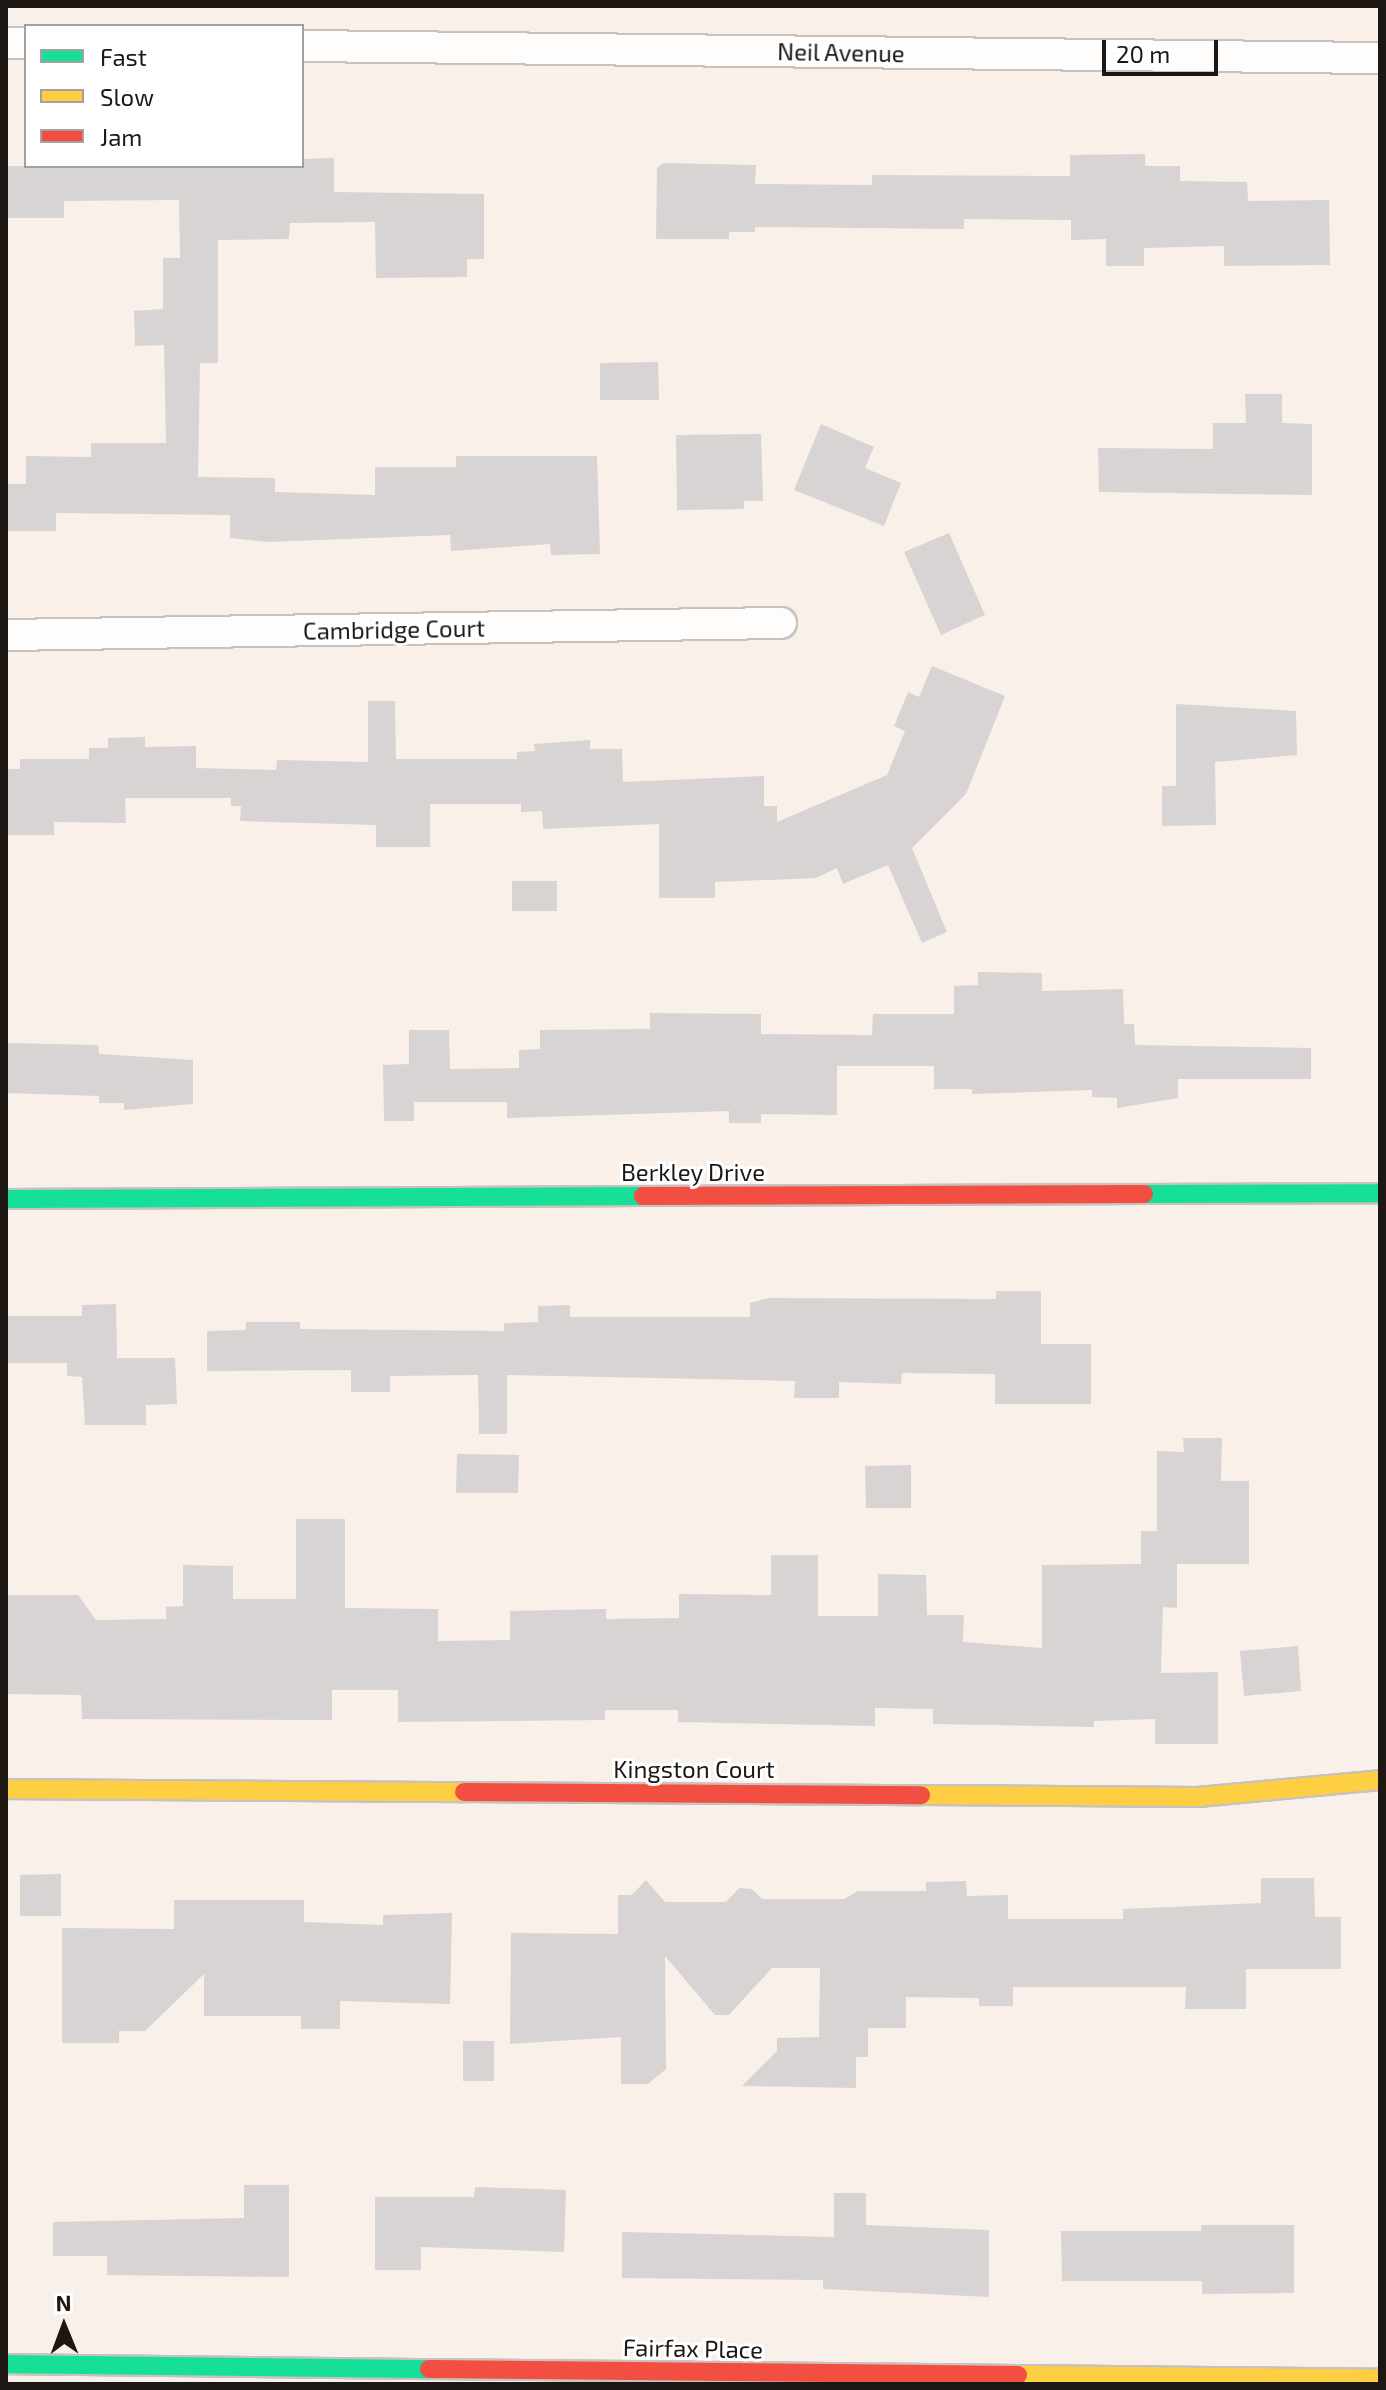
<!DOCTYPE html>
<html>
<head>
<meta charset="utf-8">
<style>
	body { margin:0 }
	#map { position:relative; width:1386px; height:2390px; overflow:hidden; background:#f9f0e9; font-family:"Exo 2",sans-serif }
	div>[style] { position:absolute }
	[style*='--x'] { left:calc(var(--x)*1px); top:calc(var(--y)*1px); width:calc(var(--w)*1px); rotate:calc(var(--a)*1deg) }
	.building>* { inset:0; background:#d8d4d4 }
	.roads { filter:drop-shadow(2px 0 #c9c2bc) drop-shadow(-2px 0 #c9c2bc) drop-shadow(0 2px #c9c2bc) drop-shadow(0 -2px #c9c2bc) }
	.street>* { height:30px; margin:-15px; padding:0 15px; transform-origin:15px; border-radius:15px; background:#fefdfc }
	.fast>* { height:18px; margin:-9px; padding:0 9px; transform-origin:9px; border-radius:9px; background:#16e098 }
	.slow>* { height:18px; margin:-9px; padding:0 9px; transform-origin:9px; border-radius:9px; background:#ffcf43 }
	.jam>* { height:18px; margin:-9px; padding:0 9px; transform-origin:9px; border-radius:9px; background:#f24e42 }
	span { translate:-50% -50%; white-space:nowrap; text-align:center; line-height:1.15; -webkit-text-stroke:6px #fff; paint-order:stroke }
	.street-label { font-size:24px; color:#1c1713 }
	.frame { position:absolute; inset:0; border:8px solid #1c1713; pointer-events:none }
	.legend { position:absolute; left:24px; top:24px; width:280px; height:144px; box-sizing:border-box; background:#fff; border:2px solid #a4a2a1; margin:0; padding:10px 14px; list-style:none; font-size:24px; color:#1c1713 }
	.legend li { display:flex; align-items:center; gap:16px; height:40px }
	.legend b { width:40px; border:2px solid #a4a2a1 }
	.north { position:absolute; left:24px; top:2286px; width:80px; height:80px; -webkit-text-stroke:6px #fff; paint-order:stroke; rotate:359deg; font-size:22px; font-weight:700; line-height:32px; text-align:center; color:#1c1713 }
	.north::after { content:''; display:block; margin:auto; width:28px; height:36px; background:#1c1713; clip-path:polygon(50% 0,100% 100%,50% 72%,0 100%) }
	.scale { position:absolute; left:1102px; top:40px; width:116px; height:36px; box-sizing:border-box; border:4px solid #1c1713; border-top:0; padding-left:10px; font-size:24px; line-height:28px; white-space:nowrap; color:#1c1713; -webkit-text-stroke:6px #fff; paint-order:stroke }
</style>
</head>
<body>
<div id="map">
	<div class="building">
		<i style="clip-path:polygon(1145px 154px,1145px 166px,1180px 166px,1180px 181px,1247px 182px,1248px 201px,1329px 200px,1330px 265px,1224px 266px,1224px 246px,1144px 248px,1144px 266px,1106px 266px,1106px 239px,1071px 240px,1071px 220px,964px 219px,964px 229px,755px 227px,755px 232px,729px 232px,729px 239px,656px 239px,657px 168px,663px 163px,756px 165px,755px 184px,872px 185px,872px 175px,1070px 176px,1070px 155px)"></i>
		<i style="clip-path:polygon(334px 158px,334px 192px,484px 194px,484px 259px,467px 259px,467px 277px,376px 278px,375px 222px,290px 223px,289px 239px,218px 240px,218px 363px,200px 363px,198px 477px,275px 478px,275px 492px,375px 495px,375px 467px,456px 467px,456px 456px,597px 456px,600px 554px,551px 555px,550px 544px,451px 551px,450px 535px,268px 542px,230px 538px,230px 515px,56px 513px,56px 531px,6px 531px,6px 484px,26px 484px,26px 456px,91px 457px,91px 443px,166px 443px,164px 345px,135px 346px,134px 311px,163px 309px,163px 258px,180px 258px,179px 200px,64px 201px,64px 218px,6px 218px,6px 166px,302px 166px,302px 159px)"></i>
		<i style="clip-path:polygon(658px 362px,659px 400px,600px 400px,600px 363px)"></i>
		<i style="clip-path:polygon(1245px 394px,1282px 394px,1282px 423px,1312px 424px,1312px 495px,1099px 492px,1098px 448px,1213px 449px,1213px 423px,1246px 423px)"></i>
		<i style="clip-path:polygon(821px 424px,874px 447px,865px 468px,901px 483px,884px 526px,794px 490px)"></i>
		<i style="clip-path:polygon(761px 434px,763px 501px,744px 501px,744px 509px,677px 510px,676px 435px)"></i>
		<i style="clip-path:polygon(949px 533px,985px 615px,941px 635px,904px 552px)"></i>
		<i style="clip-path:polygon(932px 666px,1005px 696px,966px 794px,912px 848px,947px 932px,922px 943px,888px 865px,843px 884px,837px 868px,816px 878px,715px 882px,715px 898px,659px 898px,659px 824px,543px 829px,542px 811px,521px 812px,521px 804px,430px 804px,430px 847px,376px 847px,376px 825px,240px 821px,241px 806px,231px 806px,231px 798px,125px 798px,126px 823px,54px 822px,54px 835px,6px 835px,6px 769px,20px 769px,20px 759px,89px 759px,89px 748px,108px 748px,108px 738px,145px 737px,145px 747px,196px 746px,196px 768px,276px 770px,277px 760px,368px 762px,368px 701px,395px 701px,396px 759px,517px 759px,517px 752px,535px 751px,534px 744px,590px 740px,590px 749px,622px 749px,623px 782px,764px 776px,764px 806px,777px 806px,777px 822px,887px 775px,905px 731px,894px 726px,908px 692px,919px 697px)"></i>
		<i style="clip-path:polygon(1176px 704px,1296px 711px,1297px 755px,1215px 762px,1216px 825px,1162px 826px,1162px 786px,1176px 786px)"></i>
		<i style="clip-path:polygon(512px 881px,557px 881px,557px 911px,512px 911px)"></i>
		<i style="clip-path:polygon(978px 972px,1042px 973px,1042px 991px,1123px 989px,1124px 1024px,1134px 1024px,1135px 1045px,1311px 1048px,1311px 1079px,1178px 1079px,1178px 1098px,1117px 1108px,1117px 1098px,1092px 1097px,1092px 1090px,972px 1094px,972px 1089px,934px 1089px,934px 1066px,837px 1066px,837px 1115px,761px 1114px,761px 1123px,729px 1123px,729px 1111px,507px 1118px,507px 1102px,414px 1102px,414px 1121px,384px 1121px,383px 1065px,409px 1064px,409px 1030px,449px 1030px,450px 1069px,519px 1068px,519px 1050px,540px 1049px,540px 1030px,650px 1029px,650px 1013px,761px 1014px,761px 1034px,872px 1035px,873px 1014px,954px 1014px,954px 986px,978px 985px)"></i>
		<i style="clip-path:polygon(6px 1043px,98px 1045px,99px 1054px,193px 1060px,193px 1104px,124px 1110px,124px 1103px,99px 1103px,99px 1096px,6px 1093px)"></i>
		<i style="clip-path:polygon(996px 1291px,1041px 1291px,1041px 1344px,1091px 1344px,1091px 1404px,995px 1404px,995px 1374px,902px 1373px,901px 1384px,839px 1382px,839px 1398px,794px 1398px,795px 1381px,507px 1375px,507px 1434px,479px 1434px,478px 1375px,390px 1376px,390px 1392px,351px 1392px,351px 1370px,207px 1371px,207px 1331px,246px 1330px,246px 1322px,300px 1322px,300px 1329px,504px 1331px,504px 1323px,538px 1322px,538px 1306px,570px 1305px,570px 1317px,750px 1317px,750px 1303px,769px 1298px,996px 1299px)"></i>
		<i style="clip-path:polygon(116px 1304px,117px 1358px,175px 1358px,177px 1404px,146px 1405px,146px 1425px,85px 1425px,82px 1377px,67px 1376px,67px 1363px,6px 1363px,6px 1316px,82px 1316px,82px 1305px)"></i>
		<i style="clip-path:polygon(1183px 1438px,1222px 1438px,1221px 1481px,1249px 1481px,1249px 1564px,1177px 1564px,1177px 1608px,1163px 1607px,1161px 1673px,1218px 1672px,1218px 1744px,1155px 1744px,1155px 1719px,1094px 1721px,1094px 1727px,933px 1724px,933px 1709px,875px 1708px,875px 1726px,678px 1722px,678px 1710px,605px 1710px,605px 1720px,398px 1722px,398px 1690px,332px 1690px,332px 1720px,82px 1719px,81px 1695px,6px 1694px,6px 1595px,78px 1595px,96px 1620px,166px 1619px,166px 1607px,183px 1606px,183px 1565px,233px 1566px,233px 1599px,296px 1599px,296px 1519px,345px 1519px,345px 1608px,438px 1609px,438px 1641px,510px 1640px,510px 1611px,606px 1609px,606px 1619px,679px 1618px,679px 1594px,771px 1595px,771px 1555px,818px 1555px,818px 1616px,878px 1616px,878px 1574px,926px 1575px,927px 1615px,964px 1615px,963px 1642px,1042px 1648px,1042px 1565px,1141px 1564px,1141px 1531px,1157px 1531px,1157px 1451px,1184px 1452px)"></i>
		<i style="clip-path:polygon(457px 1454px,519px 1455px,518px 1493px,456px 1493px)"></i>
		<i style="clip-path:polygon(911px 1465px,911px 1508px,866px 1508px,865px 1466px)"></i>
		<i style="clip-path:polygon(1298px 1646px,1301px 1691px,1244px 1696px,1240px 1651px)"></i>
		<i style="clip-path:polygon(61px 1874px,61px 1916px,20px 1916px,20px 1875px)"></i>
		<i style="clip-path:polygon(1261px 1878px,1314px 1878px,1315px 1917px,1341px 1917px,1341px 1969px,1246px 1969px,1246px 2009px,1185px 2009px,1186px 1987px,1013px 1987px,1013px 2006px,979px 2006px,979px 1998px,906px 1997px,906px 2028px,868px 2028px,868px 2057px,856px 2057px,856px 2088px,742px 2086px,777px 2051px,777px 2038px,819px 2037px,820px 1968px,772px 1968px,729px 2015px,715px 2015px,665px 1956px,666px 2069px,648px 2084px,621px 2084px,621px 2037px,510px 2044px,511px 1933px,618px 1934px,618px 1895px,632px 1895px,646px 1880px,665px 1902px,726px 1902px,739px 1888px,752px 1889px,762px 1899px,844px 1899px,858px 1891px,926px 1891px,926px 1882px,966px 1881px,967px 1896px,1008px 1895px,1008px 1919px,1123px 1919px,1123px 1909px,1261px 1903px)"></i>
		<i style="clip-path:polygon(174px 1900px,304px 1900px,304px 1922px,383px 1925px,383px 1915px,452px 1913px,450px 2004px,340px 2001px,340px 2029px,301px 2029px,301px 2016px,204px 2016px,204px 1974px,145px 2031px,119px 2031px,119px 2043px,62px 2043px,62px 1928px,174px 1929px)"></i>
		<i style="clip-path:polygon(463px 2041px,494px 2041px,494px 2081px,463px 2081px)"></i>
		<i style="clip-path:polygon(244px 2185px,289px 2185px,289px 2277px,107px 2275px,107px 2256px,53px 2256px,53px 2222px,244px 2218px)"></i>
		<i style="clip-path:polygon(475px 2187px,566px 2190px,564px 2252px,421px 2247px,421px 2270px,375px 2270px,375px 2197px,474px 2197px)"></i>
		<i style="clip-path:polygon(834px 2193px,866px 2193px,866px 2225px,989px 2230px,989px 2297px,823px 2289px,823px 2280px,622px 2278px,622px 2232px,834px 2237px)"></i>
		<i style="clip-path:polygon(1201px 2225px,1294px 2225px,1294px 2293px,1202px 2294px,1202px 2281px,1062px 2281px,1061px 2231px,1201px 2231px)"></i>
	</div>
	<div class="roads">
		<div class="street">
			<i style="--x:6;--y:43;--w:20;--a:0"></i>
			<i style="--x:302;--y:46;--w:1078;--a:0.64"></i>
			<i style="--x:6;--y:635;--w:775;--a:-0.89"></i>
		</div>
		<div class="fast">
			<i style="--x:1144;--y:1194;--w:236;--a:-0.2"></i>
			<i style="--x:6;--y:1199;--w:637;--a:-0.27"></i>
			<i style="--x:6;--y:2364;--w:423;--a:0.7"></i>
		</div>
		<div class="slow">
			<i style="--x:6;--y:1789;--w:458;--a:0.4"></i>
			<i style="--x:921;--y:1795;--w:277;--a:0.4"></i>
			<i style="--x:1198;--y:1797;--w:183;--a:-5.3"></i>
			<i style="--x:1018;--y:2375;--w:362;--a:0.6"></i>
		</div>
		<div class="jam">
			<i style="--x:643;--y:1196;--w:501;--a:-0.23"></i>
			<i style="--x:464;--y:1792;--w:457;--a:0.4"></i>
			<i style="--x:429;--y:2369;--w:589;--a:0.58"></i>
		</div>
	</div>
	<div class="street-label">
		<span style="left:841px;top:52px;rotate:1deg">Neil Avenue</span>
		<span style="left:394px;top:629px;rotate:-1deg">Cambridge Court</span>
		<span style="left:693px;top:1172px">Berkley Drive</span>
		<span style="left:694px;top:1769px">Kingston Court</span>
		<span style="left:693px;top:2348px;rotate:1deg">Fairfax Place</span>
	</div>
	<div class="frame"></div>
	<ul class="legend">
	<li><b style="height:10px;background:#16e098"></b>Fast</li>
	<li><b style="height:10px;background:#ffcf43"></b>Slow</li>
	<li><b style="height:10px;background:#f24e42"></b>Jam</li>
	</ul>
	<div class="north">N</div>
	<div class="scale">20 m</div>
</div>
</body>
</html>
